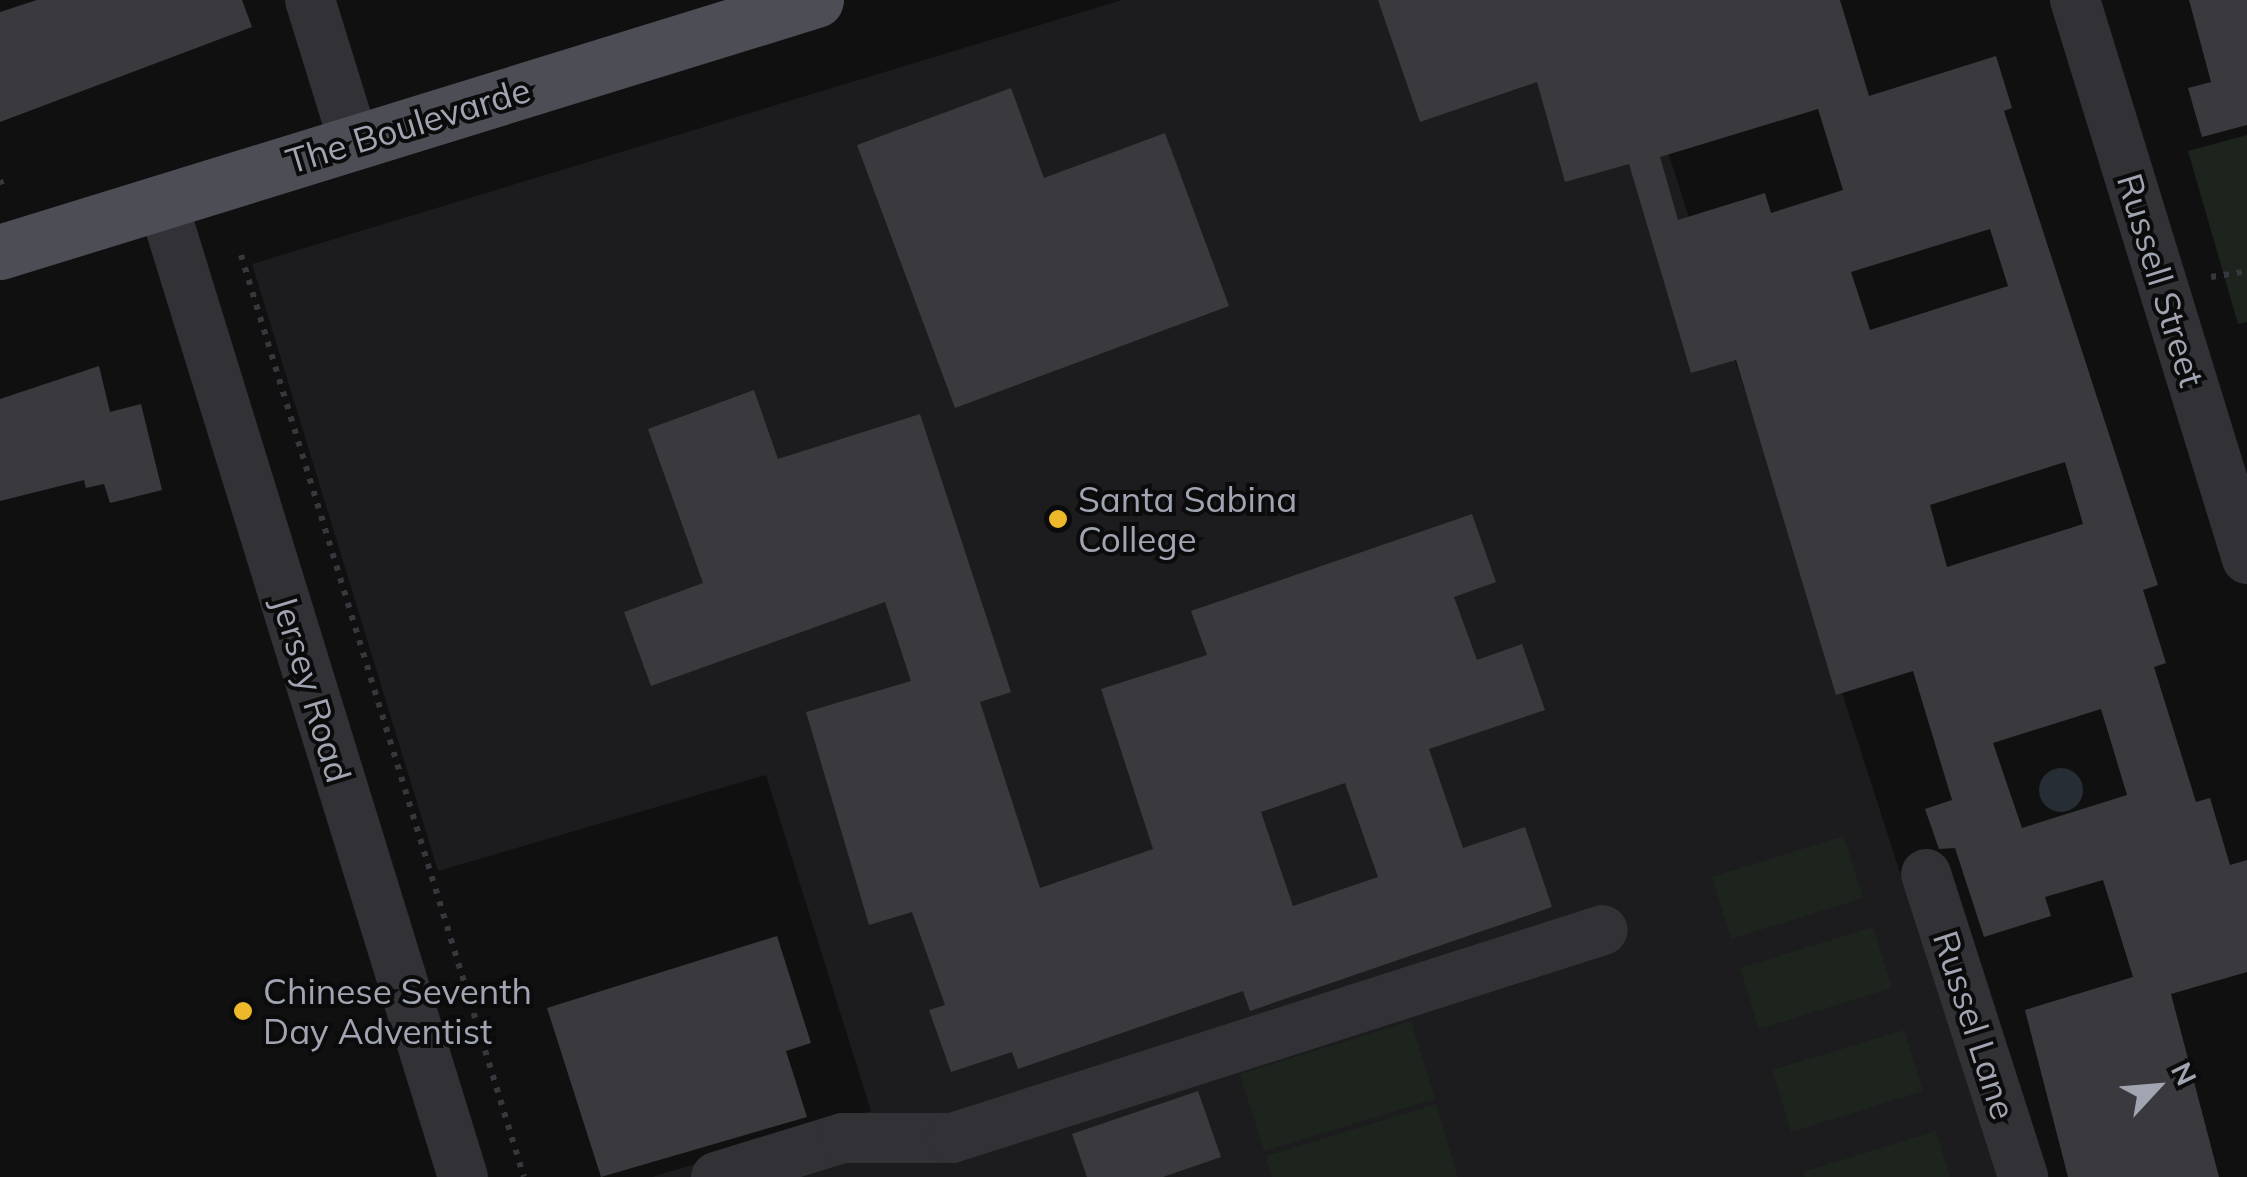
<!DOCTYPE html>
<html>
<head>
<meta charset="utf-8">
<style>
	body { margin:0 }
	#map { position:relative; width:2247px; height:1177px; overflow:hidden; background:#101011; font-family:Mulish,sans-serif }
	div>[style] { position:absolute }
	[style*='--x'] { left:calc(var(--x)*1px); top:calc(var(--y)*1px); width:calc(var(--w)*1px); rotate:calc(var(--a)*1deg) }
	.built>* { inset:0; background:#1c1c1e }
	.green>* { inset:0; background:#1c241d }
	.water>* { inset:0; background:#272d34 }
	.round { border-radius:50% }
	.building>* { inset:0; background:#3a3a3e }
	.path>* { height:6px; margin-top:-3px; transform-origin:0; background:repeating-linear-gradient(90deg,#37383d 0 5px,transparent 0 13px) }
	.minor>* { height:50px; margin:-25px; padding:0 25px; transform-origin:25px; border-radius:25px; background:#313136 }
	.major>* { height:55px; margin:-27.5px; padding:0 27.5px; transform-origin:27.5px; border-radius:27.5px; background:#4d4e55 }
	.dots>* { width:28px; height:28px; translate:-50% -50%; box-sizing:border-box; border:5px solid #0b0b0c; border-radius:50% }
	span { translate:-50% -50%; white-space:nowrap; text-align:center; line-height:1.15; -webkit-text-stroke:8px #0b0b0c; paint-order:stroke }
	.street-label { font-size:35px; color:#a1a5b2 }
	.poi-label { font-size:35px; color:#a1a5b2 }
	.left { translate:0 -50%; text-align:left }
	.north { position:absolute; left:2107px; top:1037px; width:100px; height:100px; -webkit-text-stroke:8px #0b0b0c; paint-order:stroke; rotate:64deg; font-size:28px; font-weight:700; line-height:40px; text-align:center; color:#a1a5b2 }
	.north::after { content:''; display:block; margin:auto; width:35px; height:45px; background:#a1a5b2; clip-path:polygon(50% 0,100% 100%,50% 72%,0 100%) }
</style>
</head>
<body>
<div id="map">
	<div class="built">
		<i style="clip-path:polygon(1122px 0,1619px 0,1998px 1177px,652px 1177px,871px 1111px,766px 775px,438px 871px,252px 264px)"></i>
	</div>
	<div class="green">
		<i style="clip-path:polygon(2247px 135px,2247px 322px,2238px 324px,2188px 151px)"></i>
		<i style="clip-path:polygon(1844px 836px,1863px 898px,1731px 939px,1712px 877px)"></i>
		<i style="clip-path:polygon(1873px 927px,1892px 988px,1759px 1029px,1740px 968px)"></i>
		<i style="clip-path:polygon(1411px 1021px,1435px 1099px,1264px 1151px,1240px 1074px)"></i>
		<i style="clip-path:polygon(1904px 1030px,1923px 1091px,1791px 1132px,1772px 1070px)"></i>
		<i style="clip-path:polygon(1436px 1104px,1458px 1177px,1272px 1177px,1266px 1156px)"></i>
		<i style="clip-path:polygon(1936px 1131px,1950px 1177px,1805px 1177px,1803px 1172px)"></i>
	</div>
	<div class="water">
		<i class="round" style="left:2039px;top:768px;width:44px;height:44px"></i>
	</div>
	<div class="building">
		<i style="clip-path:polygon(37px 0,242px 0,252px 27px,0 122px,0 12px)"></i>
		<i style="clip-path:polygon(evenodd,1378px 0,1840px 0,1869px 96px,1996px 56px,2012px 108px,2004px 111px,2158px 585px,2143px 590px,2166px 663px,2154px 667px,2196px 802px,2210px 798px,2230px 865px,2247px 860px,2247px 972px,2171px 994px,2219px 1177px,2068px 1177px,2025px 1010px,2133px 977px,2103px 880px,2045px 897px,2051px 916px,1984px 937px,1955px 848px,1939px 849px,1925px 809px,1952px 800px,1913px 671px,1836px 695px,1736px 360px,1691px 373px,1629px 164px,1565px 182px,1537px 82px,1420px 122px,1378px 0,1818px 109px,1843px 190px,1771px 213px,1765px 193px,1678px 220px,1660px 157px,1818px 109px,1378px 0,1990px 229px,2008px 286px,1870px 330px,1851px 272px,1990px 229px,1378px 0,2065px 462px,2083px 524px,1947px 567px,1930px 505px,2065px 462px,1378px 0,2101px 709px,2127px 795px,2022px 828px,1993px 743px,2101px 709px)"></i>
		<i style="clip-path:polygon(2189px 0,2247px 0,2247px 125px,2202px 137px,2188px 88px,2211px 82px)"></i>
		<i style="clip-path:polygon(1011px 88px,1044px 178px,1165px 133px,1229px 306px,955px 408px,857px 145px)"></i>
		<i style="clip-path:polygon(99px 366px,110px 412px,141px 404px,162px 490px,110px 503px,104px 484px,86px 488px,84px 480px,0 501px,0 399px)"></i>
		<i style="clip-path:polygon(evenodd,754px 390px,778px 459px,920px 414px,1011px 692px,980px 702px,1040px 888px,1153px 849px,1101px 689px,1207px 655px,1191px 611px,1472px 514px,1496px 582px,1454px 597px,1477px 660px,1522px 644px,1545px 710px,1429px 749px,1463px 848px,1525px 827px,1552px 907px,1250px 1011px,1243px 991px,1018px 1069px,1012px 1052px,951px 1072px,929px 1010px,945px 1005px,912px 912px,869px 925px,806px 712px,911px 681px,885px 602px,651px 686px,624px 612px,703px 583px,648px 429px,754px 390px,1345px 783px,1378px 877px,1293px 906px,1261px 812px,1345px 783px)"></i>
		<i style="clip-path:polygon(777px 936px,811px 1043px,786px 1051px,807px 1117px,601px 1177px,547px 1008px)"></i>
		<i style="clip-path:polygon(1198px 1091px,1221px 1157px,1163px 1177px,1087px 1177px,1072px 1134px)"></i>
	</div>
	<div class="path">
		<i style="--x:0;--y:180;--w:5;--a:68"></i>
		<i style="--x:241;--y:255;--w:964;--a:72.94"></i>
		<i style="--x:2211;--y:277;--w:36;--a:-9"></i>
	</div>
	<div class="minor">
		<i style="--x:310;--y:0;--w:149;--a:72.8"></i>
		<i style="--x:2075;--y:0;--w:585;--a:72.9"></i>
		<i style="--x:162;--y:201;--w:1021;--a:72.86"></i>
		<i style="--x:1926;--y:874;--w:318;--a:72.2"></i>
		<i style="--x:716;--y:1177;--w:133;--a:-17.1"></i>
		<i style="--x:843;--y:1138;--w:109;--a:0"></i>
		<i style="--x:952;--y:1138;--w:683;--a:-17.72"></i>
	</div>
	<div class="major">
		<i style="--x:0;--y:252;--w:854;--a:-17.16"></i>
	</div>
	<div class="dots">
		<i style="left:1058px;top:519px;background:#edb92b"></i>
		<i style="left:243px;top:1011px;background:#edb92b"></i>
	</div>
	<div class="street-label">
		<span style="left:408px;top:125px;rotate:-17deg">The Boulevarde</span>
		<span style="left:2161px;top:280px;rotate:73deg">Russell Street</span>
		<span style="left:312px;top:689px;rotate:73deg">Jersey Road</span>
		<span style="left:1975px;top:1025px;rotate:72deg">Russel Lane</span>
	</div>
	<div class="poi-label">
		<span class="left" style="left:1078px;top:519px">Santa Sabina<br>College</span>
		<span class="left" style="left:263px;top:1011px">Chinese Seventh<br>Day Adventist</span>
	</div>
	<div class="north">N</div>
</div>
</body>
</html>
